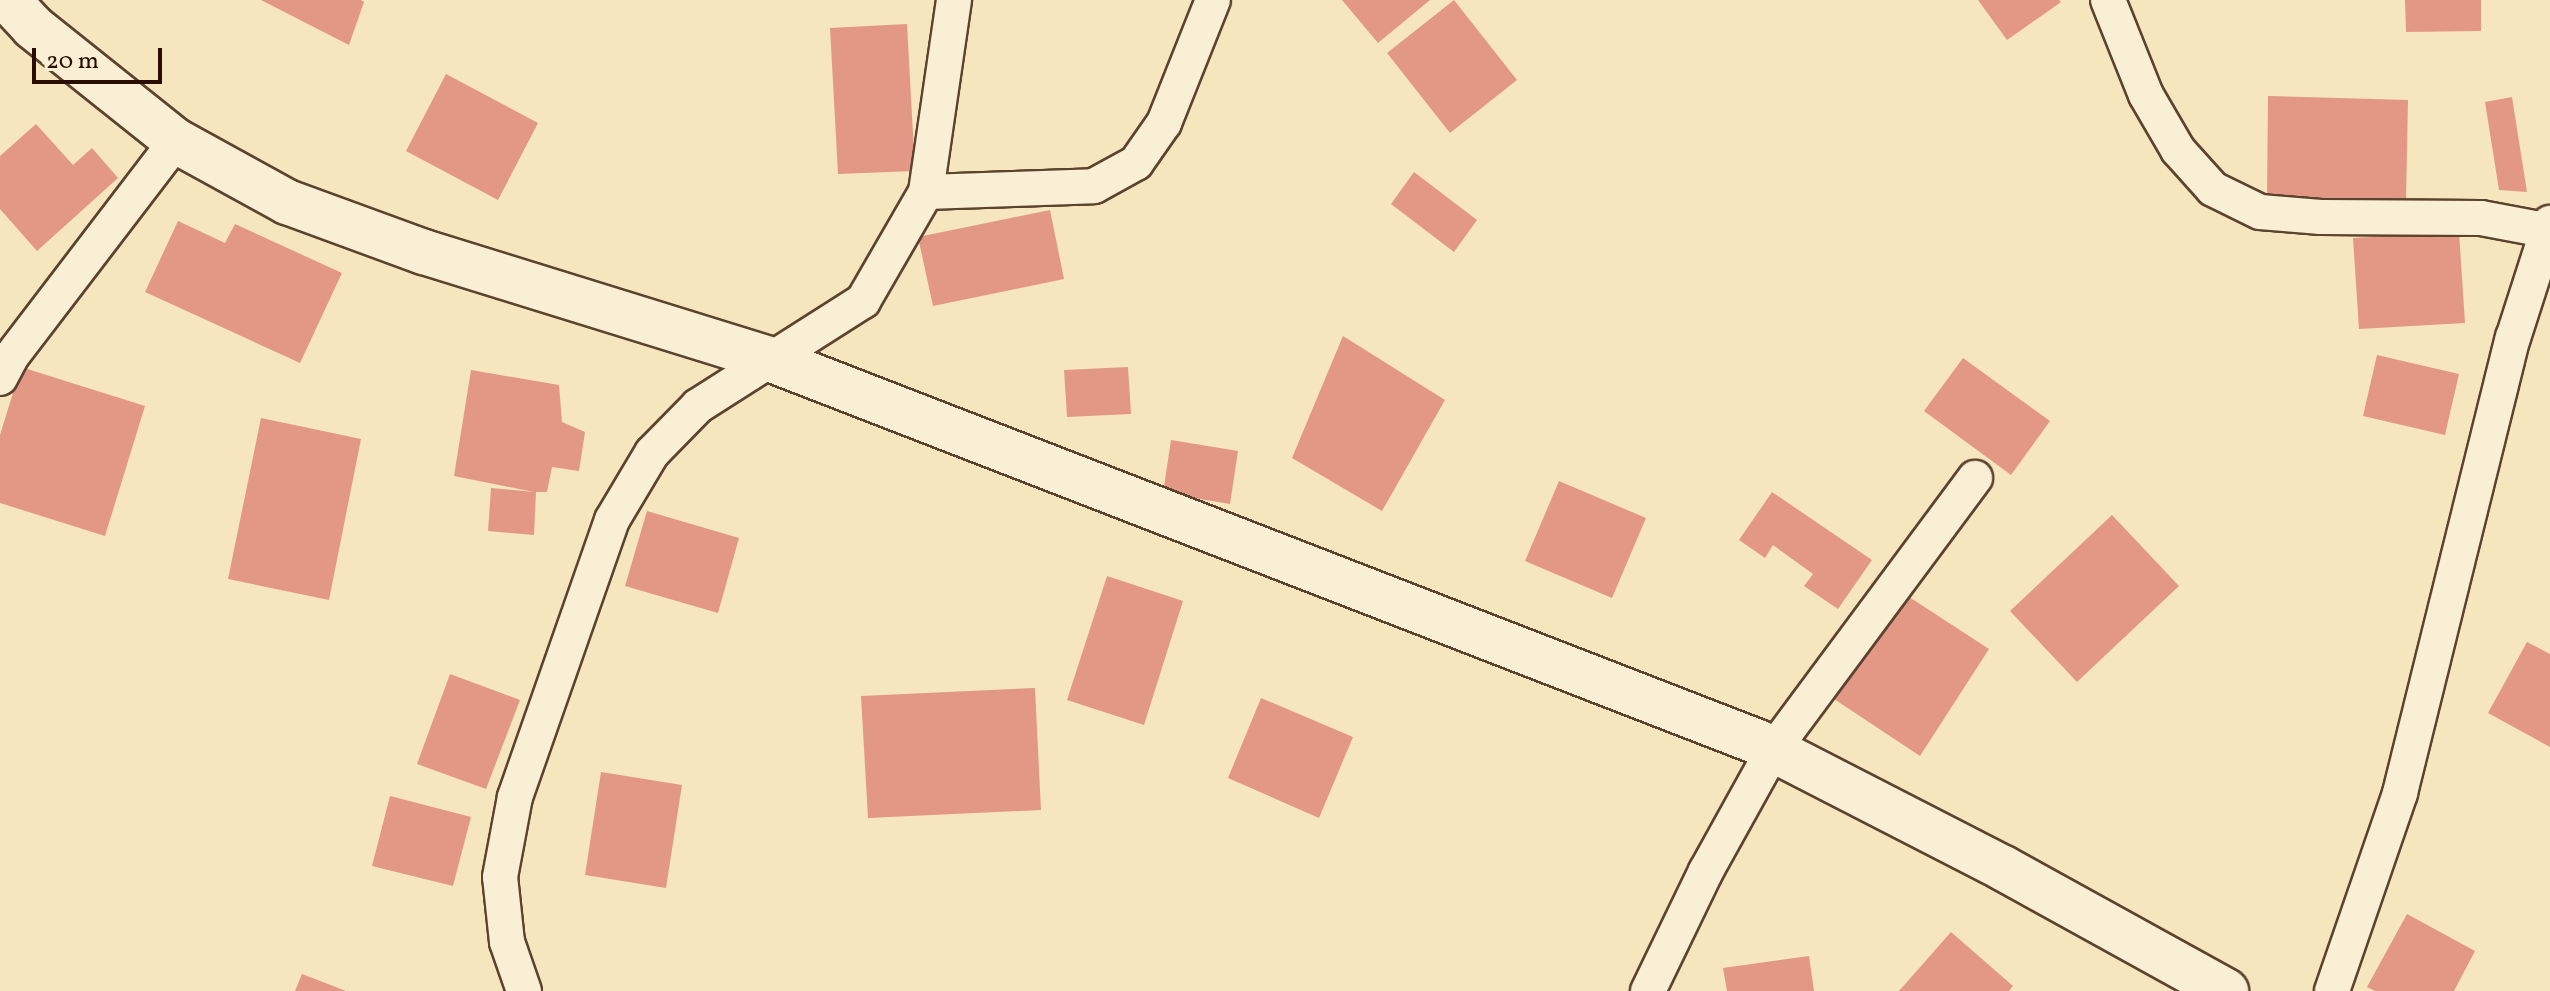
<!DOCTYPE html>
<html>
<head>
<meta charset="utf-8">
<style>
	body { margin:0 }
	#map { position:relative; width:2550px; height:991px; overflow:hidden; background:#f5e6bd; font-family:Vollkorn,serif }
	div>[style] { position:absolute }
	[style*='--x'] { left:calc(var(--x)*1px); top:calc(var(--y)*1px); width:calc(var(--w)*1px); rotate:calc(var(--a)*1deg) }
	.building>* { inset:0; background:#e39886 }
	.roads { filter:drop-shadow(2px 0 #5d422f) drop-shadow(-2px 0 #5d422f) drop-shadow(0 2px #5d422f) drop-shadow(0 -2px #5d422f) }
	.minor>* { height:34px; margin:-17px; padding:0 17px; transform-origin:17px; border-radius:17px; background:#f8efd4 }
	.tertiary>* { height:44px; margin:-22px; padding:0 22px; transform-origin:22px; border-radius:22px; background:#f8efd4 }
	span { translate:-50% -50%; white-space:nowrap; text-align:center; line-height:1.15; -webkit-text-stroke:6px #f8efd4; paint-order:stroke }
	.scale { position:absolute; left:32px; top:48px; width:130px; height:36px; box-sizing:border-box; border:4px solid #2a0c00; border-top:0; padding-left:10px; font-size:24px; line-height:28px; white-space:nowrap; color:#2a0c00; -webkit-text-stroke:6px #f8efd4; paint-order:stroke }
</style>
</head>
<body>
<div id="map">
	<div class="building">
		<i style="clip-path:polygon(261px 0,361px 0,364px 2px,349px 45px)"></i>
		<i style="clip-path:polygon(1342px 0,1430px 0,1378px 43px)"></i>
		<i style="clip-path:polygon(1454px 0,1517px 80px,1450px 133px,1387px 53px)"></i>
		<i style="clip-path:polygon(1978px 0,2059px 0,2061px 2px,2007px 40px)"></i>
		<i style="clip-path:polygon(2405px 0,2481px 0,2481px 31px,2406px 32px)"></i>
		<i style="clip-path:polygon(907px 24px,915px 171px,838px 174px,830px 28px)"></i>
		<i style="clip-path:polygon(446px 74px,538px 123px,498px 200px,406px 151px)"></i>
		<i style="clip-path:polygon(2268px 96px,2408px 100px,2406px 203px,2267px 198px)"></i>
		<i style="clip-path:polygon(2512px 97px,2527px 192px,2499px 190px,2485px 102px)"></i>
		<i style="clip-path:polygon(36px 124px,73px 165px,92px 148px,118px 178px,37px 251px,0 209px,0 156px)"></i>
		<i style="clip-path:polygon(1414px 172px,1477px 220px,1454px 252px,1391px 204px)"></i>
		<i style="clip-path:polygon(1050px 210px,1064px 279px,933px 306px,918px 237px)"></i>
		<i style="clip-path:polygon(178px 221px,225px 243px,235px 224px,342px 273px,300px 363px,145px 292px)"></i>
		<i style="clip-path:polygon(2459px 232px,2465px 323px,2359px 329px,2353px 238px)"></i>
		<i style="clip-path:polygon(1343px 336px,1445px 400px,1382px 511px,1292px 458px)"></i>
		<i style="clip-path:polygon(2377px 355px,2459px 374px,2445px 435px,2363px 416px)"></i>
		<i style="clip-path:polygon(1963px 358px,2050px 421px,2011px 475px,1924px 411px)"></i>
		<i style="clip-path:polygon(21px 367px,145px 406px,105px 536px,0 503px,0 435px)"></i>
		<i style="clip-path:polygon(1128px 367px,1131px 414px,1067px 417px,1064px 370px)"></i>
		<i style="clip-path:polygon(471px 370px,559px 385px,562px 422px,585px 432px,579px 471px,552px 467px,547px 492px,536px 492px,534px 535px,488px 531px,491px 488px,534px 492px,454px 476px)"></i>
		<i style="clip-path:polygon(261px 418px,361px 439px,329px 600px,228px 579px)"></i>
		<i style="clip-path:polygon(1171px 440px,1238px 451px,1230px 504px,1163px 493px)"></i>
		<i style="clip-path:polygon(1559px 481px,1646px 518px,1612px 598px,1525px 561px)"></i>
		<i style="clip-path:polygon(1772px 492px,1872px 560px,1838px 609px,1804px 586px,1813px 574px,1773px 545px,1765px 558px,1739px 540px)"></i>
		<i style="clip-path:polygon(647px 511px,739px 538px,718px 613px,625px 586px)"></i>
		<i style="clip-path:polygon(2112px 515px,2179px 586px,2077px 682px,2010px 611px)"></i>
		<i style="clip-path:polygon(1107px 576px,1183px 601px,1144px 725px,1067px 700px)"></i>
		<i style="clip-path:polygon(1900px 591px,1989px 649px,1920px 756px,1831px 697px)"></i>
		<i style="clip-path:polygon(2527px 642px,2550px 654px,2550px 747px,2488px 713px)"></i>
		<i style="clip-path:polygon(450px 674px,520px 700px,486px 789px,417px 764px)"></i>
		<i style="clip-path:polygon(1035px 688px,1041px 810px,868px 818px,861px 696px)"></i>
		<i style="clip-path:polygon(1261px 698px,1353px 737px,1319px 818px,1228px 778px)"></i>
		<i style="clip-path:polygon(601px 772px,682px 785px,666px 888px,585px 875px)"></i>
		<i style="clip-path:polygon(390px 796px,471px 817px,453px 886px,372px 866px)"></i>
		<i style="clip-path:polygon(2407px 914px,2475px 951px,2454px 991px,2375px 991px,2367px 987px)"></i>
		<i style="clip-path:polygon(1951px 932px,2013px 986px,2009px 991px,1899px 991px)"></i>
		<i style="clip-path:polygon(1809px 956px,1814px 991px,1727px 991px,1723px 968px)"></i>
		<i style="clip-path:polygon(302px 974px,346px 991px,295px 991px)"></i>
	</div>
	<div class="roads">
		<div class="minor">
			<i style="--x:2108;--y:0;--w:102;--a:68.2"></i>
			<i style="--x:2146;--y:95;--w:64;--a:59.8"></i>
			<i style="--x:2178;--y:150;--w:52;--a:48.1"></i>
			<i style="--x:2213;--y:189;--w:52;--a:26.1"></i>
			<i style="--x:2260;--y:212;--w:61;--a:4.7"></i>
			<i style="--x:2321;--y:217;--w:160;--a:0.4"></i>
			<i style="--x:2481;--y:218;--w:65;--a:10.6"></i>
			<i style="--x:926;--y:192;--w:168;--a:-2"></i>
			<i style="--x:1094;--y:186;--w:48;--a:-28.7"></i>
			<i style="--x:1136;--y:163;--w:49;--a:-55"></i>
			<i style="--x:1164;--y:123;--w:132;--a:-68.3"></i>
			<i style="--x:0;--y:378;--w:24;--a:-62"></i>
			<i style="--x:11;--y:357;--w:272;--a:-52.6"></i>
			<i style="--x:524;--y:991;--w:52;--a:-109.1"></i>
			<i style="--x:507;--y:942;--w:65;--a:-96.1"></i>
			<i style="--x:500;--y:877;--w:81;--a:-79.4"></i>
			<i style="--x:515;--y:797;--w:293;--a:-70.7"></i>
			<i style="--x:612;--y:520;--w:78;--a:-59.2"></i>
			<i style="--x:652;--y:453;--w:66;--a:-45.6"></i>
			<i style="--x:698;--y:406;--w:196;--a:-32.5"></i>
			<i style="--x:863;--y:301;--w:126;--a:-60"></i>
			<i style="--x:926;--y:192;--w:194;--a:-81.7"></i>
			<i style="--x:1648;--y:991;--w:133;--a:-64.2"></i>
			<i style="--x:1706;--y:871;--w:138;--a:-61"></i>
			<i style="--x:1773;--y:750;--w:339;--a:-53.4"></i>
			<i style="--x:2332;--y:991;--w:209;--a:-71"></i>
			<i style="--x:2400;--y:793;--w:469;--a:-76.1"></i>
			<i style="--x:2513;--y:338;--w:121;--a:-72.2"></i>
		</div>
		<div class="tertiary">
			<i style="--x:8;--y:0;--w:37;--a:47"></i>
			<i style="--x:33;--y:27;--w:183;--a:38.6"></i>
			<i style="--x:176;--y:141;--w:127;--a:28.8"></i>
			<i style="--x:287;--y:202;--w:146;--a:20.1"></i>
			<i style="--x:424;--y:252;--w:364;--a:17.2"></i>
			<i style="--x:772;--y:360;--w:1057;--a:21.18"></i>
			<i style="--x:1758;--y:742;--w:276;--a:27.2"></i>
			<i style="--x:2003;--y:868;--w:255;--a:28.9"></i>
		</div>
	</div>
	<div class="scale">20 m</div>
</div>
</body>
</html>
